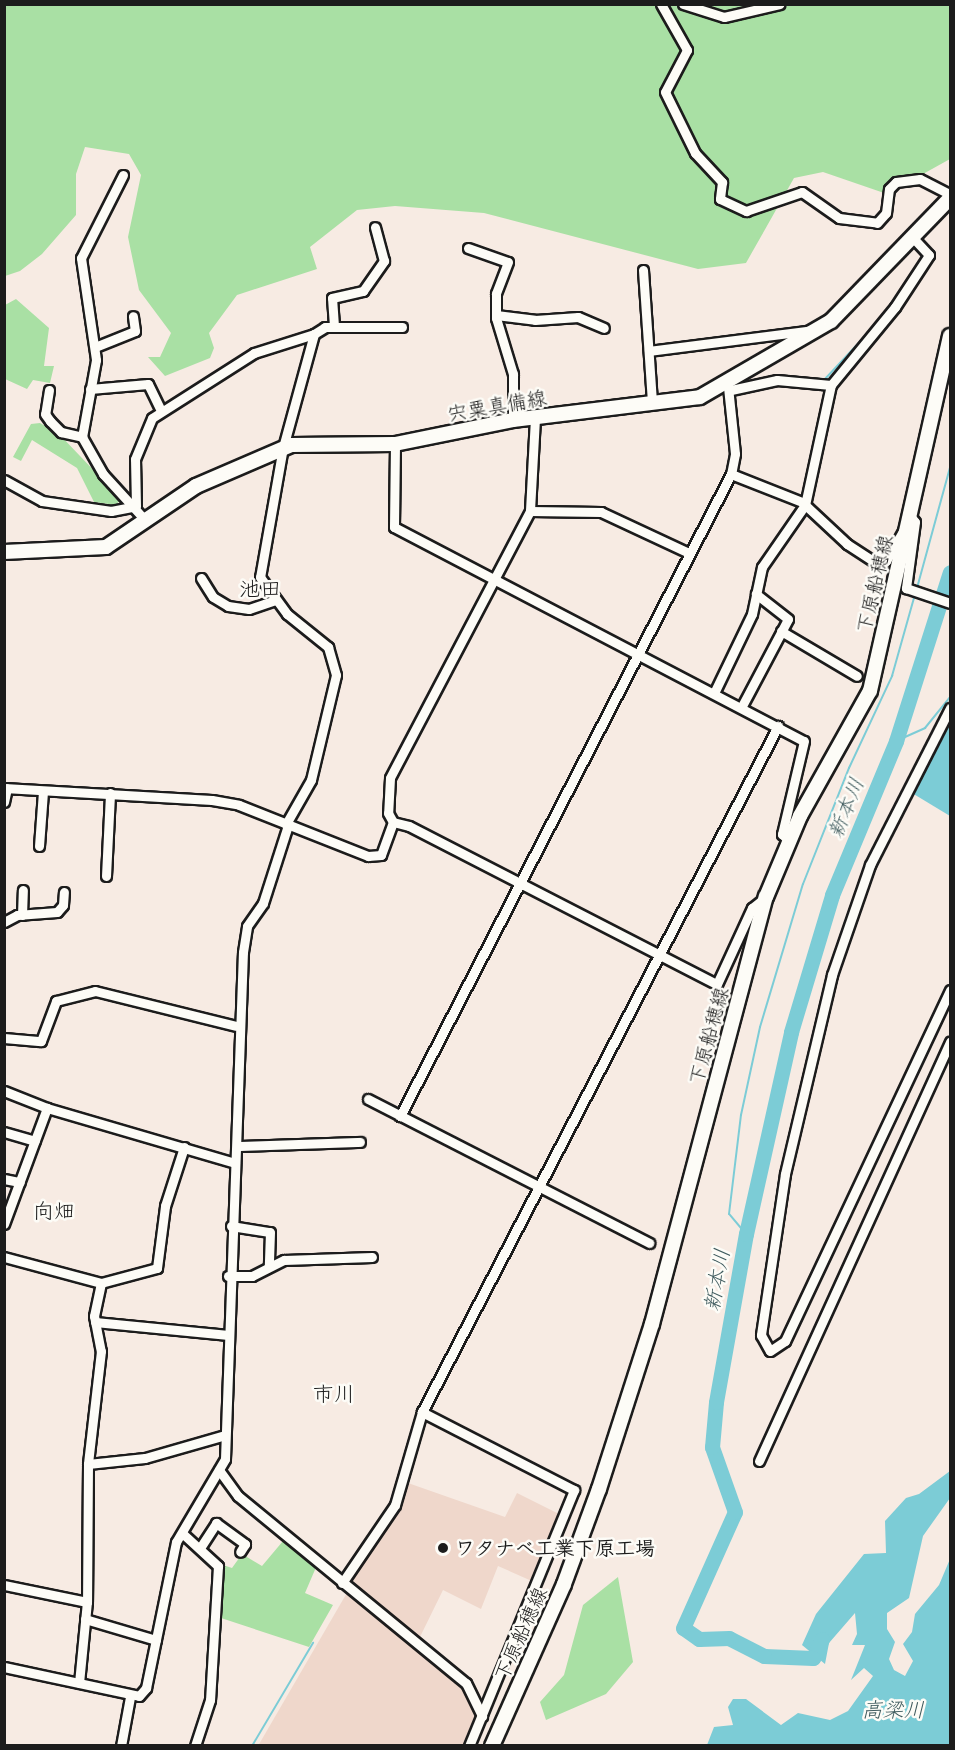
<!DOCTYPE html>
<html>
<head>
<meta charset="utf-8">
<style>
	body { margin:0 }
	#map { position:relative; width:955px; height:1750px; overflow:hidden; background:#f7ebe3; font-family:Sriracha,"Klee One",sans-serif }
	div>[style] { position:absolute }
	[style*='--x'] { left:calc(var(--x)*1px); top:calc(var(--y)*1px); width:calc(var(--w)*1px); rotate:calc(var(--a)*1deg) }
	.built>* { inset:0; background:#efd7cb }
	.green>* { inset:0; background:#a9e0a4 }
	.water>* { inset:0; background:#7cccd6 }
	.stream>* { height:2px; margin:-1px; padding:0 1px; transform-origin:1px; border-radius:1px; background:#7cccd6 }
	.river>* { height:15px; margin:-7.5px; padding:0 7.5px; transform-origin:7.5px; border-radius:7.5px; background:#7cccd6 }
	.roads { filter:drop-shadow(2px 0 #1c1c1c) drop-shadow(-2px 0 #1c1c1c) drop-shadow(0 2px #1c1c1c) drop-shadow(0 -2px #1c1c1c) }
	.minor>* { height:9px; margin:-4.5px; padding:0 4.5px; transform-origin:4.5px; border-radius:4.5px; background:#fdfcf7 }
	.secondary>* { height:14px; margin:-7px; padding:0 7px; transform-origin:7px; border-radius:7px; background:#fdfcf7 }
	.dots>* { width:16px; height:16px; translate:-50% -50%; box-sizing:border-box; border:3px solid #fdfcf7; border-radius:50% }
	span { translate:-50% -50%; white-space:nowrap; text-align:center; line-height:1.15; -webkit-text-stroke:5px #fdfcf7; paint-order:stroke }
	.street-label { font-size:20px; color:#1c1c1c }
	.poi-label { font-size:20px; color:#1c1c1c; font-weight:700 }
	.left { translate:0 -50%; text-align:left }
	.neighbourhood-label { font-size:21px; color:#1c1c1c }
	.water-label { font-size:21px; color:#3e5a5d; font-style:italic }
	.frame { position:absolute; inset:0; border:6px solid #1c1c1c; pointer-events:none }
</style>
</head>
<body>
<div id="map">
	<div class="built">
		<i style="clip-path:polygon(408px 1483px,505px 1517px,517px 1493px,561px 1515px,534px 1582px,498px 1566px,481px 1609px,443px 1590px,419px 1639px,349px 1584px,402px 1502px)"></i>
		<i style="clip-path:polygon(348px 1591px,466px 1688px,477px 1711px,463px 1745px,258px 1746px)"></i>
	</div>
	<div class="green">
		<i style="clip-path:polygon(5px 5px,950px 5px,950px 159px,887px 194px,823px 172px,794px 178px,746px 263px,698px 269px,484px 213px,395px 206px,357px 210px,310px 247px,317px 269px,237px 295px,209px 333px,214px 348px,210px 358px,165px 376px,148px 357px,160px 357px,171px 333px,139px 290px,128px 237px,141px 175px,129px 154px,85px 147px,76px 174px,76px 215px,42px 254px,20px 271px,5px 276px)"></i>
		<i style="clip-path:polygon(16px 299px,49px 328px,44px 366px,54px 366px,50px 383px,33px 380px,27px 389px,5px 379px,5px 305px)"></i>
		<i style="clip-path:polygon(40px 423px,60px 435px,121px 499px,116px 505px,94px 502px,77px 468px,32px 440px,21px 461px,13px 457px,31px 424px)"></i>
		<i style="clip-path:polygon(283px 1541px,317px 1565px,305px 1593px,333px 1605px,309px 1647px,221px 1618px,220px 1564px,232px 1568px,242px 1554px,262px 1566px)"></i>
		<i style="clip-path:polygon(618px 1577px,633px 1662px,606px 1694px,546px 1720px,540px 1702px,564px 1675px,583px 1605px)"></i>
	</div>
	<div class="water">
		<i style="clip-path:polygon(946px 719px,950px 721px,950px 816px,907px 790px)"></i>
		<i style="clip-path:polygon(950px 1471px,950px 1498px,923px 1536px,909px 1598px,887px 1613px,887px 1629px,895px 1642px,889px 1659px,894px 1670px,905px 1676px,913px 1661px,903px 1644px,912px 1632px,915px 1614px,939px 1585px,950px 1559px,950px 1745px,707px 1745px,714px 1727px,733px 1725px,728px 1707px,733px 1699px,746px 1699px,781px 1725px,798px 1713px,830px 1720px,848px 1711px,873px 1676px,864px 1668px,851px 1680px,865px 1645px,852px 1645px,857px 1634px,855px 1613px,829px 1643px,825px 1664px,802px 1645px,816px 1614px,864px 1554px,886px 1553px,885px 1521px,906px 1498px,919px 1494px)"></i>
	</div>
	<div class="stream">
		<i style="--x:765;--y:378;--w:60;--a:1"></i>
		<i style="--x:825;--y:379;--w:63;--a:-46.9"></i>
		<i style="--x:917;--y:588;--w:125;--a:-74.7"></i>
		<i style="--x:896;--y:741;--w:32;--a:-24"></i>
		<i style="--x:925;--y:728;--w:40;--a:-51"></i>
		<i style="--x:746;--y:1234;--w:26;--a:-130"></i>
		<i style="--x:729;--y:1214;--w:100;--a:-83.1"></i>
		<i style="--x:741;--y:1115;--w:90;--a:-77.8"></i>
		<i style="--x:760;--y:1027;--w:149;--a:-73.3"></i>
		<i style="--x:803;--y:884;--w:125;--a:-68.4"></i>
		<i style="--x:849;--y:768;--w:102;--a:-64.9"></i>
		<i style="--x:892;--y:676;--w:85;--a:-74.3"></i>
		<i style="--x:400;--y:1504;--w:33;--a:-74"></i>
		<i style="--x:252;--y:1746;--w:120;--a:-59.4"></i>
	</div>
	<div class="river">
		<i style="--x:822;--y:1639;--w:21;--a:115"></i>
		<i style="--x:813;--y:1658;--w:49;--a:-177.7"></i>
		<i style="--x:764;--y:1656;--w:39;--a:-153"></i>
		<i style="--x:729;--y:1638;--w:30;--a:178"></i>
		<i style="--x:699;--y:1639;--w:19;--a:-145"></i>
		<i style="--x:683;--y:1628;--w:127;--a:-65.9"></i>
		<i style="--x:735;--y:1512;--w:69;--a:-109.5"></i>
		<i style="--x:712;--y:1447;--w:45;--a:-84.9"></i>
		<i style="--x:716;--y:1402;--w:171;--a:-79.9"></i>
		<i style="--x:746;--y:1234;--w:207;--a:-77.4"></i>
		<i style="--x:791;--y:1032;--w:143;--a:-73.3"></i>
		<i style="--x:832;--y:895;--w:167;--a:-67.4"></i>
		<i style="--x:896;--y:741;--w:177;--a:-72.3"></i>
	</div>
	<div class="roads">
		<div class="minor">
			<i style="--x:661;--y:4;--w:53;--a:60.5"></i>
			<i style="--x:687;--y:50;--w:47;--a:117.6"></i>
			<i style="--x:665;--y:92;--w:68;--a:63.8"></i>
			<i style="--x:695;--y:153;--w:40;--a:47"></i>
			<i style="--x:722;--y:182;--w:17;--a:97"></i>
			<i style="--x:720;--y:199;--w:29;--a:25"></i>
			<i style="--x:746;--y:211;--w:59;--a:-18.7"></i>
			<i style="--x:802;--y:192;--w:45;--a:35.1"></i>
			<i style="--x:839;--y:218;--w:38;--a:7"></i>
			<i style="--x:877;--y:223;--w:13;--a:-48"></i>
			<i style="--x:886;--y:213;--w:24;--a:-83"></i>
			<i style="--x:889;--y:189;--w:10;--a:-45"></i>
			<i style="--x:896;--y:182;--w:24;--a:-7"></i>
			<i style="--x:920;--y:179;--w:34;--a:27"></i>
			<i style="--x:683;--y:4;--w:43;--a:17.6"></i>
			<i style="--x:724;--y:17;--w:57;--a:-13.1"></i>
			<i style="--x:123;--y:175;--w:93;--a:116.8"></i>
			<i style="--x:81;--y:258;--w:103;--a:81.6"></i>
			<i style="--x:96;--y:360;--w:78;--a:100.3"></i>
			<i style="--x:82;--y:437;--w:43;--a:60.4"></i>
			<i style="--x:103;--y:474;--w:64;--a:47.5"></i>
			<i style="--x:468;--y:248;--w:42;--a:19.3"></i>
			<i style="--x:508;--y:262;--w:34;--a:111"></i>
			<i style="--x:496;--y:294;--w:24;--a:90"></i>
			<i style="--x:496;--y:318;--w:59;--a:73.1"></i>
			<i style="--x:513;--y:374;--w:46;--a:90"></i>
			<i style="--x:643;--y:270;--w:133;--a:86.1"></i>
			<i style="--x:496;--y:315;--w:39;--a:7"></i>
			<i style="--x:535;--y:320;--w:43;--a:-4"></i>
			<i style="--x:578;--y:317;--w:28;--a:23"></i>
			<i style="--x:334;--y:326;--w:28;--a:-94"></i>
			<i style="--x:332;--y:298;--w:32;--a:-13"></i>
			<i style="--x:363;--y:291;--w:37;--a:-55"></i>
			<i style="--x:384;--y:261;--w:35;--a:-105"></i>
			<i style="--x:314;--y:334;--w:13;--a:-32"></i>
			<i style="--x:325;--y:327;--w:77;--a:0"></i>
			<i style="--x:95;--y:347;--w:43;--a:-21.8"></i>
			<i style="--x:135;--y:331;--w:15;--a:-98"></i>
			<i style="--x:649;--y:351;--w:164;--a:-7.3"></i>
			<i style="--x:728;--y:387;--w:67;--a:84"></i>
			<i style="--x:735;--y:454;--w:20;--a:101"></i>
			<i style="--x:90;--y:389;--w:58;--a:-4.9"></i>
			<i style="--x:148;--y:384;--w:30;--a:64"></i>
			<i style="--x:49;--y:390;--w:24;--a:99"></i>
			<i style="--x:45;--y:414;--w:9;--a:54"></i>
			<i style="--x:50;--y:421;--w:16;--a:45"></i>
			<i style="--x:61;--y:432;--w:22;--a:13"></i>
			<i style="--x:731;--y:390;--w:47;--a:-12.3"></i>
			<i style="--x:777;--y:380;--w:54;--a:5.3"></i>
			<i style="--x:535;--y:418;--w:93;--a:93.1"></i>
			<i style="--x:530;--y:511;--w:301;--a:117.7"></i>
			<i style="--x:390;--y:778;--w:35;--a:93"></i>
			<i style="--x:388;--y:813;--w:10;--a:61"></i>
			<i style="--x:393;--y:822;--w:16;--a:14"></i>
			<i style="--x:409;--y:826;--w:346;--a:27.2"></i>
			<i style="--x:717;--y:984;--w:84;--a:-65.3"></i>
			<i style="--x:752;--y:908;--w:18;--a:-38"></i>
			<i style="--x:395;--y:444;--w:83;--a:90.7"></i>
			<i style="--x:394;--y:527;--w:462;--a:27.6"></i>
			<i style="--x:804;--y:741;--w:96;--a:103.3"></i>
			<i style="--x:782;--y:834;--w:8;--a:45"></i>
			<i style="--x:4;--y:480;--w:43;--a:28.9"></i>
			<i style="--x:42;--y:501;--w:70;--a:8.2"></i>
			<i style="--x:111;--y:511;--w:25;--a:-11"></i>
			<i style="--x:136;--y:506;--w:47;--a:-91.2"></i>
			<i style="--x:135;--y:459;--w:44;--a:-67.5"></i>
			<i style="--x:152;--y:418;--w:121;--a:-32.5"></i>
			<i style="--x:254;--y:353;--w:63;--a:-17.6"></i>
			<i style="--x:314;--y:334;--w:117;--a:105.3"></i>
			<i style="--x:283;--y:447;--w:132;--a:100"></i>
			<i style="--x:260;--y:577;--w:46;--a:53.9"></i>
			<i style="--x:287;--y:614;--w:53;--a:38.8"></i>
			<i style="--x:328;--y:647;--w:29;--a:74"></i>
			<i style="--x:336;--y:675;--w:108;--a:103.4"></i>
			<i style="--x:311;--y:780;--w:51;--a:119.6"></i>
			<i style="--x:530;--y:511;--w:71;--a:0.8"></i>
			<i style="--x:601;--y:512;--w:97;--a:25"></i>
			<i style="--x:201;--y:578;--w:22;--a:58"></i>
			<i style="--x:213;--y:597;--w:17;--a:31"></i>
			<i style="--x:228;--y:606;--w:21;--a:8"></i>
			<i style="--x:249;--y:609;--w:28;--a:-19"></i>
			<i style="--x:781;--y:631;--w:88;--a:30.6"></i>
			<i style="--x:715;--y:691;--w:85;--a:-64.3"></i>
			<i style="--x:752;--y:614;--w:48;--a:-78"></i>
			<i style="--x:762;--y:567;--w:75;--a:-55.3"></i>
			<i style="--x:805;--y:505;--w:123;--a:-77.8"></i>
			<i style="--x:831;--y:385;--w:101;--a:-50.6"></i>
			<i style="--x:895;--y:307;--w:62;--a:-56.8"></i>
			<i style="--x:929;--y:255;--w:26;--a:-133"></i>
			<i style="--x:742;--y:706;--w:98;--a:-62.1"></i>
			<i style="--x:788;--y:619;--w:41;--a:-142"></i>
			<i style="--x:950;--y:708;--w:176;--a:117"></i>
			<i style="--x:870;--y:865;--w:116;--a:109.1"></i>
			<i style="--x:832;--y:975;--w:204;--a:103.3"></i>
			<i style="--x:785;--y:1174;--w:163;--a:98.5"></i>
			<i style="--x:761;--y:1335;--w:18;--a:61"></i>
			<i style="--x:770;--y:1351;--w:18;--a:-34"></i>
			<i style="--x:785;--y:1341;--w:388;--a:-64.8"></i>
			<i style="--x:4;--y:788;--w:208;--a:3.3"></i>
			<i style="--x:212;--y:800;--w:27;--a:10"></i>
			<i style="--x:239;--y:805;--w:139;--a:21.6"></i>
			<i style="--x:368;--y:856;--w:13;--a:-4"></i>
			<i style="--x:381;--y:855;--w:35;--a:-70"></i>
			<i style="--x:4;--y:802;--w:14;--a:-78"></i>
			<i style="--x:39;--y:846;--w:55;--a:-85.8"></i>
			<i style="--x:106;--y:876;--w:83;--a:-87.2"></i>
			<i style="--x:22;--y:915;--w:25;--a:-88"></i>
			<i style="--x:4;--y:922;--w:15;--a:-28"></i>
			<i style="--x:17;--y:915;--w:40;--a:-4.3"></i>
			<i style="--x:57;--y:912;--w:9;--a:-49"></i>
			<i style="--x:63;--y:905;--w:13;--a:-86"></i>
			<i style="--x:4;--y:1038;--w:37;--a:5"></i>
			<i style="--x:41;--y:1041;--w:43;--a:-69.4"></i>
			<i style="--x:56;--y:1001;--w:40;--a:-14.4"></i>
			<i style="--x:95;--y:991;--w:145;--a:13.9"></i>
			<i style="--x:4;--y:1091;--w:46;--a:21.6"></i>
			<i style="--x:47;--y:1108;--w:196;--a:16.3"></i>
			<i style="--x:368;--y:1099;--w:316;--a:27.1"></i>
			<i style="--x:400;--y:1116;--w:722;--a:-62.73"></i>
			<i style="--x:731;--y:474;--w:76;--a:21.5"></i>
			<i style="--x:802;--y:502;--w:62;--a:43"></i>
			<i style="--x:847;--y:544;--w:38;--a:33"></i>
			<i style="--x:879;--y:565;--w:8;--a:-30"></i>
			<i style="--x:886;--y:561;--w:51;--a:-60.4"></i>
			<i style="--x:911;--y:517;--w:6;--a:51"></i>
			<i style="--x:915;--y:522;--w:67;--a:97.8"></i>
			<i style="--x:906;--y:588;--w:46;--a:18.8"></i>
			<i style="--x:4;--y:1132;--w:32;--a:16"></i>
			<i style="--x:237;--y:1146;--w:123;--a:-1.9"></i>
			<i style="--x:4;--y:1179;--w:16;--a:11"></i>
			<i style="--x:4;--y:1224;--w:124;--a:-69.7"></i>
			<i style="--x:231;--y:1226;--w:39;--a:9"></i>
			<i style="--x:270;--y:1232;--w:34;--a:92"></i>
			<i style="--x:4;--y:1257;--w:100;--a:15"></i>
			<i style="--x:101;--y:1283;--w:34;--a:102"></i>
			<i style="--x:94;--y:1316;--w:36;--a:79"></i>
			<i style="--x:101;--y:1351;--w:114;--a:96.6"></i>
			<i style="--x:88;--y:1464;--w:138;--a:90.4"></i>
			<i style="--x:87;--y:1602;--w:85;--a:-168.4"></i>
			<i style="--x:228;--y:1276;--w:24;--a:0"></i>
			<i style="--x:252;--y:1276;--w:36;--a:-27"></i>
			<i style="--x:284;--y:1260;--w:88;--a:-2"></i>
			<i style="--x:101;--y:1283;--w:58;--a:-15"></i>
			<i style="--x:157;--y:1268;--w:63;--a:-82.6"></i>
			<i style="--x:165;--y:1206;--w:62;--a:-72.1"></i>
			<i style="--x:95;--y:1322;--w:134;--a:5.6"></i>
			<i style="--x:422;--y:1412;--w:171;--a:27.2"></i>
			<i style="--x:574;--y:1490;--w:277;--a:112.3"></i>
			<i style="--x:759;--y:1461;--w:461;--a:-65.5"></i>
			<i style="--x:88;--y:1464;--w:57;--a:-6"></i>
			<i style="--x:145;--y:1458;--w:83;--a:-16"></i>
			<i style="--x:219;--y:1470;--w:32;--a:54"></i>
			<i style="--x:238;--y:1496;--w:295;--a:39.4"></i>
			<i style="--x:466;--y:1683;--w:37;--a:64"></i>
			<i style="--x:182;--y:1533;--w:49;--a:42.5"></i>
			<i style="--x:218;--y:1566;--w:134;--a:93.4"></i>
			<i style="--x:210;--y:1700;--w:48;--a:108.1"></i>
			<i style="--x:200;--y:1548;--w:30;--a:-57"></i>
			<i style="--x:216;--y:1523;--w:36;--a:36"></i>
			<i style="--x:245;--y:1544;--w:9;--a:122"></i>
			<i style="--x:342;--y:1583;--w:94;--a:-55.8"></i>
			<i style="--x:395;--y:1505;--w:97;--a:-73.8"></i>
			<i style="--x:422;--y:1412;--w:773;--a:-62.57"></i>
			<i style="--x:85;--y:1619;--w:74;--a:16.5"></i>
			<i style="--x:4;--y:1667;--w:138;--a:12.1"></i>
			<i style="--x:139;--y:1696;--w:11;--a:-49"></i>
			<i style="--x:146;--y:1688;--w:149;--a:-78.4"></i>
			<i style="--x:176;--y:1542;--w:96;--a:-59.4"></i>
			<i style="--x:225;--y:1459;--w:507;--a:-87.97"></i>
			<i style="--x:243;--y:952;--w:26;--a:-81"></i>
			<i style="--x:247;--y:926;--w:28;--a:-55"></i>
			<i style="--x:263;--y:903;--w:82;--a:-72.2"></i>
			<i style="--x:79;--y:1683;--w:81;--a:-84.4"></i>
			<i style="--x:121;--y:1746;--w:50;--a:-79.6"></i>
		</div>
		<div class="secondary">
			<i style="--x:4;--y:552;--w:102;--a:-2.8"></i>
			<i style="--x:106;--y:547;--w:109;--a:-34.1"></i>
			<i style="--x:196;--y:486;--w:103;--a:-23.3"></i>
			<i style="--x:291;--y:445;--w:104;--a:-0.6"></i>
			<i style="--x:395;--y:444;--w:120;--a:-11.5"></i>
			<i style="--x:513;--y:420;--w:188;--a:-7"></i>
			<i style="--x:700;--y:397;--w:151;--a:-30.1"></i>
			<i style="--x:831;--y:321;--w:171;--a:-45.9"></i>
			<i style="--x:492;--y:1746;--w:177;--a:-66"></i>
			<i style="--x:564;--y:1584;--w:101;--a:-69.8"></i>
			<i style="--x:599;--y:1489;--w:173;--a:-72.2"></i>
			<i style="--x:652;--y:1324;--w:442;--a:-75.1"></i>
			<i style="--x:766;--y:897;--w:88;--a:-67.2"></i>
			<i style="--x:800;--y:816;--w:143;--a:-60.8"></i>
			<i style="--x:870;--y:691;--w:364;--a:-77.3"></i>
		</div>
	</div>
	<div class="dots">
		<i style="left:443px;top:1548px;background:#1c1c1c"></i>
	</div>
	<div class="street-label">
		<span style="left:497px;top:406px;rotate:-10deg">宍粟真備線</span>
		<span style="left:875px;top:584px;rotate:-77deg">下原船穂線</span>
		<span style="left:709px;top:1036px;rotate:-75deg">下原船穂線</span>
		<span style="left:521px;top:1634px;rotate:-66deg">下原船穂線</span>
	</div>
	<div class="poi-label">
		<span class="left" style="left:455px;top:1548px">ワタナベ工業下原工場</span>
	</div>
	<div class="neighbourhood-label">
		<span style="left:260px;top:589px">池田</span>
		<span style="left:54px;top:1211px">向畑</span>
		<span style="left:334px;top:1394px">市川</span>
	</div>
	<div class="water-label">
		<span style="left:846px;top:808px;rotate:-68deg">新本川</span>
		<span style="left:717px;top:1280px;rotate:-80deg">新本川</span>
		<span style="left:893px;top:1710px">高梁川</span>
	</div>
	<div class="frame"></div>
</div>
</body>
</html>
